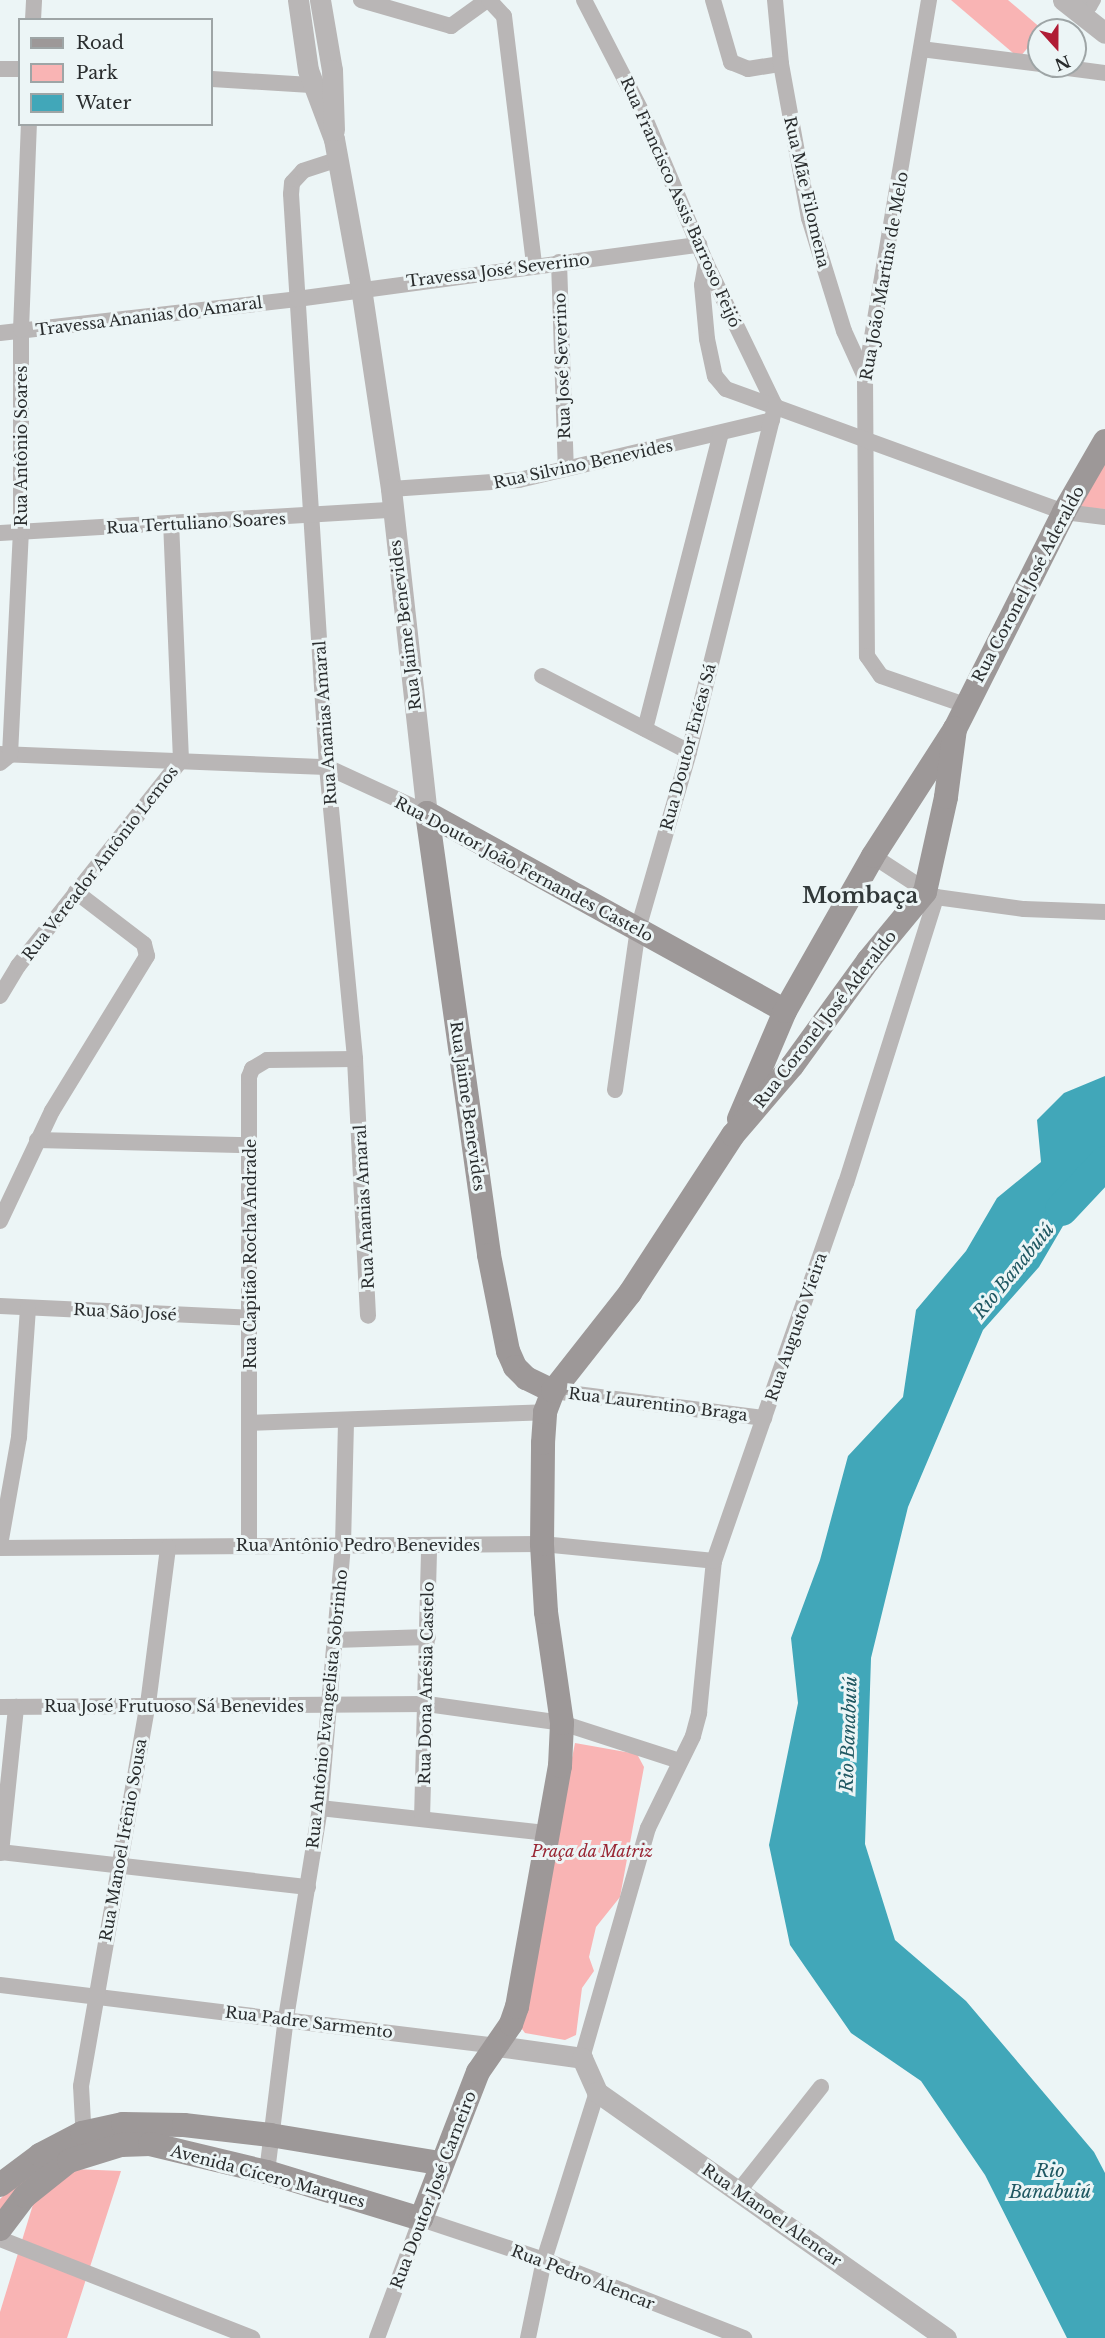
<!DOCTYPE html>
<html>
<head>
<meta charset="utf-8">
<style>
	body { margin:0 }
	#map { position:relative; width:1105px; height:2338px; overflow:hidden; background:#ecf5f6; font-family:"Libre Baskerville",serif }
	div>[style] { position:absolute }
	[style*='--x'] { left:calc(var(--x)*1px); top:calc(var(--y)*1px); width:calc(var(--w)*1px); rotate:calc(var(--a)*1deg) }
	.green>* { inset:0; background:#f9b4b4 }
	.water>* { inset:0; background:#41a7b9 }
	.river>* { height:33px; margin:-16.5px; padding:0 16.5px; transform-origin:16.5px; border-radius:16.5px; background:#41a7b9 }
	.pedestrian>* { height:12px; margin:-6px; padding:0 6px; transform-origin:6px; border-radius:6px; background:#b9b6b6 }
	.minor>* { height:16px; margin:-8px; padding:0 8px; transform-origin:8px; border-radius:8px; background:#b9b6b6 }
	.tertiary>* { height:21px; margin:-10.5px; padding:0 10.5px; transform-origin:10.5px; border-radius:10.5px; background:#b9b6b6 }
	.secondary>* { height:24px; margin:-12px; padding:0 12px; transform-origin:12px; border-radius:12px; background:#9d9898 }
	span { translate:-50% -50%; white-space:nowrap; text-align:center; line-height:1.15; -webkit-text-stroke:6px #ecf5f6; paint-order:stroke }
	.street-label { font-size:16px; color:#2a2d2e }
	.park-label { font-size:16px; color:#992634; font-style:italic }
	.water-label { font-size:18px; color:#1f5761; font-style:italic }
	.district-label { font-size:22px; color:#313839; font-weight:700 }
	.legend { position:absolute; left:18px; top:18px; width:195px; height:108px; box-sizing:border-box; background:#ecf5f6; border:2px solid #9ea5a6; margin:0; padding:8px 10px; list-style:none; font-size:18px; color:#2a2d2e }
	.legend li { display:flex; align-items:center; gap:12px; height:30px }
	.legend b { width:30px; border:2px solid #9ea5a6 }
	.north { position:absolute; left:1027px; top:18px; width:60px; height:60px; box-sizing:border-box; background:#ecf5f6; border:2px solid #9ea5a6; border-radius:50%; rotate:159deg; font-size:16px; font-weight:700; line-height:24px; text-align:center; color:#2a2d2e }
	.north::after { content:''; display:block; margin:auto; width:21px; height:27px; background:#b01c35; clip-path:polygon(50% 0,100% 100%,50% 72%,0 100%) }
</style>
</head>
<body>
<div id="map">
	<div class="green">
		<i style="clip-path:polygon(951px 0,1008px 0,1043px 30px,1019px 58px)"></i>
		<i style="clip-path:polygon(1105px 462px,1105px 509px,1080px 508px)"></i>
		<i style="clip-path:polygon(575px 1743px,637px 1754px,644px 1767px,620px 1897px,596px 1927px,589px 1957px,594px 1971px,582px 1988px,576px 2035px,565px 2040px,525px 2033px,519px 2025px)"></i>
		<i style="clip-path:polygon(50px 2168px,121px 2171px,67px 2338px,0 2338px,0 2312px,43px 2172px,0 2210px,0 2199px,28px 2171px)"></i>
	</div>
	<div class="water">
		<i style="clip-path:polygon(1105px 1076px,1105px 1154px,1039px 1267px,983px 1330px,908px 1507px,871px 1658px,865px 1844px,895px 1940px,966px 2001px,1094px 2152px,1105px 2173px,1105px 2338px,1067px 2338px,985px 2175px,921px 2081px,851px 2033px,790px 1945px,769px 1845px,798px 1703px,791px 1638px,820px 1560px,848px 1456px,903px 1397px,916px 1310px,966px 1251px,997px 1198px,1041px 1162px,1037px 1120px,1064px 1093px)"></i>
	</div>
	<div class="river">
		<i style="--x:1061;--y:1209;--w:64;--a:-46.9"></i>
	</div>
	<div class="pedestrian">
		<i style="--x:1081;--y:0;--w:12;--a:35"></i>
		<i style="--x:1091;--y:7;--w:8;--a:-60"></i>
	</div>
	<div class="minor">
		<i style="--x:361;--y:0;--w:94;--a:16.1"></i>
		<i style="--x:451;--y:26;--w:44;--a:-35.8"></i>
		<i style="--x:489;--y:0;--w:22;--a:47"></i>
		<i style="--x:504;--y:16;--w:251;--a:83.1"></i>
		<i style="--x:584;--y:0;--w:131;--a:62.7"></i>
		<i style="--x:644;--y:116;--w:160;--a:67.1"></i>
		<i style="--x:706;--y:263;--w:159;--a:64.2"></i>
		<i style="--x:713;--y:0;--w:65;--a:73.8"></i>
		<i style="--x:731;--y:62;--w:18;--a:22"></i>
		<i style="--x:748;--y:69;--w:33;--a:-9"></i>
		<i style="--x:775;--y:0;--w:64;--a:84.6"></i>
		<i style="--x:781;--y:64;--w:157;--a:79.7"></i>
		<i style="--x:809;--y:218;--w:118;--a:72.8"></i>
		<i style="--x:844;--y:331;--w:51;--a:65.5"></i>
		<i style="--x:929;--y:0;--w:382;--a:99.6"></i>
		<i style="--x:865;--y:377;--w:279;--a:89.6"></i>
		<i style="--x:867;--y:656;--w:24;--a:55"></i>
		<i style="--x:881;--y:676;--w:89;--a:19"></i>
		<i style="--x:33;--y:20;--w:20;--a:-87"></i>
		<i style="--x:921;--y:49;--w:119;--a:7.2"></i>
		<i style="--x:1052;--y:66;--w:53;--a:7.5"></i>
		<i style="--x:0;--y:69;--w:20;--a:0"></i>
		<i style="--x:212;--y:79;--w:99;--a:3.5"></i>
		<i style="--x:339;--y:159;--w:38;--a:162"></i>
		<i style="--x:303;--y:171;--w:16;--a:133"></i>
		<i style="--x:292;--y:183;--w:11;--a:95"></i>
		<i style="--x:291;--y:194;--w:574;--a:86.4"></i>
		<i style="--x:327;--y:767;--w:293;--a:84.5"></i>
		<i style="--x:355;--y:1059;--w:257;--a:87.1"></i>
		<i style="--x:559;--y:262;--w:207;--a:88.1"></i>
		<i style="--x:706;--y:263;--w:22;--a:100"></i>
		<i style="--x:702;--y:285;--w:54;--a:84.7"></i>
		<i style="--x:707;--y:339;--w:38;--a:78"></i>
		<i style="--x:715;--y:376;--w:17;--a:50"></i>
		<i style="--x:726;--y:389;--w:360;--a:20"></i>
		<i style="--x:1064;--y:512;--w:41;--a:7"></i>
		<i style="--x:0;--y:333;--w:299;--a:-6.5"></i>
		<i style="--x:297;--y:299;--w:406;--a:-7.7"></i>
		<i style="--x:391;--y:489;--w:128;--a:-4"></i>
		<i style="--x:519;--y:480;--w:260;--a:-13.3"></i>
		<i style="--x:0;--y:533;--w:393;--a:-3.4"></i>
		<i style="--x:542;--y:676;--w:165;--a:27.3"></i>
		<i style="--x:645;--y:729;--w:305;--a:-75.6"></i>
		<i style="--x:0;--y:754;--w:327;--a:2.3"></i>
		<i style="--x:327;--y:767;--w:110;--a:24.7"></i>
		<i style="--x:0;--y:763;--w:13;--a:-39"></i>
		<i style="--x:10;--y:755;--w:223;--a:-87.2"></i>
		<i style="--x:21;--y:532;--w:202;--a:-90"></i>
		<i style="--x:21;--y:330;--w:206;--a:-87.8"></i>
		<i style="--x:873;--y:856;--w:75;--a:33.1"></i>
		<i style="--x:936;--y:897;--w:89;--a:7.8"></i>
		<i style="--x:1024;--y:909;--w:81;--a:2.1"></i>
		<i style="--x:0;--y:996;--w:35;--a:-59"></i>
		<i style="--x:18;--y:966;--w:263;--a:-51.6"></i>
		<i style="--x:181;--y:760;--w:235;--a:-92.4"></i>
		<i style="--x:615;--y:1090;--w:163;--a:-81.9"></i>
		<i style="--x:638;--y:929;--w:184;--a:-73.9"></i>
		<i style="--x:689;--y:752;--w:357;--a:-76"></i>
		<i style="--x:37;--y:1140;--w:212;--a:1.4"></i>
		<i style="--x:0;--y:1221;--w:122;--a:-64.7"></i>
		<i style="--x:52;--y:1111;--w:182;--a:-58.5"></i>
		<i style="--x:147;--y:956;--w:12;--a:-104"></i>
		<i style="--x:144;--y:944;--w:86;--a:-142.6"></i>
		<i style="--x:0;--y:1306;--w:250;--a:2.7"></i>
		<i style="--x:553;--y:1391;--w:213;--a:7.3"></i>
		<i style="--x:250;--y:1423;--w:295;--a:-2.1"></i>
		<i style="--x:0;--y:1545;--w:110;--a:-80"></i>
		<i style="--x:19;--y:1437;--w:129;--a:-86"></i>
		<i style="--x:249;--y:1545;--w:468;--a:-90"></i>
		<i style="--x:249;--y:1077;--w:9;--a:-69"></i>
		<i style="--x:252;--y:1069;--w:17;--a:-31"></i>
		<i style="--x:267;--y:1060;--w:88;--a:-0.7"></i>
		<i style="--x:0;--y:1548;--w:542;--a:-0.42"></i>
		<i style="--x:542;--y:1544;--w:173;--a:5.6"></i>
		<i style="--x:335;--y:1640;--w:93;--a:-1.8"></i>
		<i style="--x:0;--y:1707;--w:427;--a:-0.4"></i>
		<i style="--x:427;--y:1704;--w:136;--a:8"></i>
		<i style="--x:562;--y:1723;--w:124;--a:17.9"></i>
		<i style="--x:320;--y:1808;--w:229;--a:6.3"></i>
		<i style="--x:422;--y:1819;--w:273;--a:-88.5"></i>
		<i style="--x:0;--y:1852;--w:310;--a:6.5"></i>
		<i style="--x:1;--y:1853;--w:147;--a:-84.1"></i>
		<i style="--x:0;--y:1985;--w:501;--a:7"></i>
		<i style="--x:582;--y:2058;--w:239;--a:-74"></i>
		<i style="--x:648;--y:1828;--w:102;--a:-63.9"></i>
		<i style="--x:693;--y:1736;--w:24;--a:-75"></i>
		<i style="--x:699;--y:1713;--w:153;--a:-84.4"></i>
		<i style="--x:714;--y:1561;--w:400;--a:-70.8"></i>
		<i style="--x:846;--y:1183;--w:300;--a:-72.5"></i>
		<i style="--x:84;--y:2141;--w:55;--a:-93.1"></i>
		<i style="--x:81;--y:2086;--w:388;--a:-80.1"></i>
		<i style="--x:148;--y:1704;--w:158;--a:-82.7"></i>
		<i style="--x:267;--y:2172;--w:155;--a:-83"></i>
		<i style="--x:286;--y:2018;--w:213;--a:-80.8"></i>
		<i style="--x:320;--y:1808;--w:264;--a:-85"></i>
		<i style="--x:343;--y:1545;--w:123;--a:-88.6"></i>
		<i style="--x:738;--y:2192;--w:134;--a:-51.7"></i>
		<i style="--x:0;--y:2239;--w:271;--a:21.4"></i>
		<i style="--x:377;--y:2338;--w:127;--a:-69.7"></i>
		<i style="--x:421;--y:2219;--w:130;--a:18.4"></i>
		<i style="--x:544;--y:2260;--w:215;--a:21.3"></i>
		<i style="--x:528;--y:2338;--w:80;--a:-78.4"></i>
		<i style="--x:544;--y:2260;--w:176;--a:-72.5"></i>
	</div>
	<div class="tertiary">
		<i style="--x:298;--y:0;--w:71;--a:81.9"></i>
		<i style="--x:308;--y:70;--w:74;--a:69.4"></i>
		<i style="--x:334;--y:139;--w:151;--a:79.7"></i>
		<i style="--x:361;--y:288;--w:203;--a:81.5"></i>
		<i style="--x:391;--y:489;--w:326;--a:83.7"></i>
		<i style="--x:320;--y:0;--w:71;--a:80.3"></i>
		<i style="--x:332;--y:70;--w:60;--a:88.1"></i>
		<i style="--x:1063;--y:0;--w:53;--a:38.2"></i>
		<i style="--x:497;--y:2046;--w:86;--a:8"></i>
		<i style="--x:582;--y:2058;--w:37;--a:66"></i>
		<i style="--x:597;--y:2092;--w:427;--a:35.2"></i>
	</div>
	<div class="secondary">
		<i style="--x:427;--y:813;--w:446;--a:82"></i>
		<i style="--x:489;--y:1255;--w:98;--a:78.8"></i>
		<i style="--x:508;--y:1351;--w:17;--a:66"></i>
		<i style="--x:515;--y:1367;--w:16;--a:45"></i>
		<i style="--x:526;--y:1378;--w:30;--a:26"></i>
		<i style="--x:427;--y:813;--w:409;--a:28.9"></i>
		<i style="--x:739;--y:1119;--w:117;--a:-66.9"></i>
		<i style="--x:785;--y:1011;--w:178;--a:-60.4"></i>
		<i style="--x:873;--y:856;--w:151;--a:-57.2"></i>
		<i style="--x:955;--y:729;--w:243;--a:-63.3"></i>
		<i style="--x:1064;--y:512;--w:82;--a:-60"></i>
		<i style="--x:0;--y:2185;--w:50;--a:-36.9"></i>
		<i style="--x:40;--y:2155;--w:47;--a:-27.6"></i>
		<i style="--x:82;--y:2133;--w:42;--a:-12.4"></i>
		<i style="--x:123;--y:2124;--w:61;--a:0.9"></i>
		<i style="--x:184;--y:2125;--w:87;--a:6.6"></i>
		<i style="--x:270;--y:2135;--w:172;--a:9.4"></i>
		<i style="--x:0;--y:2229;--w:41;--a:-52.9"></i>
		<i style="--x:25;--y:2196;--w:56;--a:-38.5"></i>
		<i style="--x:69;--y:2161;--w:54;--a:-17.1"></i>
		<i style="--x:121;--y:2145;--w:29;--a:-2"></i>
		<i style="--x:150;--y:2144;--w:120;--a:13.5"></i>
		<i style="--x:267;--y:2172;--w:161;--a:17"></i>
		<i style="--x:421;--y:2219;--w:158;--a:-68.8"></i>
		<i style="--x:478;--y:2072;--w:58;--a:-55.5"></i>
		<i style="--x:511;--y:2024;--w:18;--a:-71"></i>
		<i style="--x:517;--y:2007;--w:245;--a:-79.9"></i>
		<i style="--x:560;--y:1766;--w:43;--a:-87.3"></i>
		<i style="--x:562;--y:1723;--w:112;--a:-98.2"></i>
		<i style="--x:546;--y:1612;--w:68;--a:-93.4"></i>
		<i style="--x:542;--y:1544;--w:101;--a:-89.4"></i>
		<i style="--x:543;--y:1443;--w:31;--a:-86"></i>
		<i style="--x:545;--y:1412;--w:22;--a:-69"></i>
		<i style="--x:553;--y:1391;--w:125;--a:-51.8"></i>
		<i style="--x:630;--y:1293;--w:189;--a:-56.9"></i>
		<i style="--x:733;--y:1135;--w:91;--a:-49.5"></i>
		<i style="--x:792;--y:1066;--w:130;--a:-54.1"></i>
		<i style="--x:868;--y:961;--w:89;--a:-50.4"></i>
		<i style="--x:925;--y:892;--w:97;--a:-77.5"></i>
		<i style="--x:946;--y:797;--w:69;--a:-82.5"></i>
	</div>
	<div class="street-label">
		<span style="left:807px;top:192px;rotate:77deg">Rua Mãe Filomena</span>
		<span style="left:681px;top:202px;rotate:66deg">Rua Francisco Assis Barroso Feijó</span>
		<span style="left:498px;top:270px;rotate:-7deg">Travessa José Severino</span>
		<span style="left:884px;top:276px;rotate:-80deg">Rua João Martins de Melo</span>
		<span style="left:149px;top:316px;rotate:-7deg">Travessa Ananias do Amaral</span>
		<span style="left:562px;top:366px;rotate:-92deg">Rua José Severino</span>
		<span style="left:21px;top:446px;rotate:-90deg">Rua Antônio Soares</span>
		<span style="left:583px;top:464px;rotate:-12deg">Rua Silvino Benevides</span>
		<span style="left:196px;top:523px;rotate:-3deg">Rua Tertuliano Soares</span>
		<span style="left:1028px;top:584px;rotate:-62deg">Rua Coronel José Aderaldo</span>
		<span style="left:405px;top:625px;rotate:-97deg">Rua Jaime Benevides</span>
		<span style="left:325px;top:723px;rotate:-94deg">Rua Ananias Amaral</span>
		<span style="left:688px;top:747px;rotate:-75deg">Rua Doutor Enéas Sá</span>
		<span style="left:100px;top:863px;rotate:-52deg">Rua Vereador Antônio Lemos</span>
		<span style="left:524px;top:869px;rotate:28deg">Rua Doutor João Fernandes Castelo</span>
		<span style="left:825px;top:1019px;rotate:-52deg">Rua Coronel José Aderaldo</span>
		<span style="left:468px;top:1106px;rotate:82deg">Rua Jaime Benevides</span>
		<span style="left:364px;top:1207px;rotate:-93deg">Rua Ananias Amaral</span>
		<span style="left:250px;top:1254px;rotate:-90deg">Rua Capitão Rocha Andrade</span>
		<span style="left:125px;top:1312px;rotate:3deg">Rua São José</span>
		<span style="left:796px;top:1327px;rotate:-71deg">Rua Augusto Vieira</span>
		<span style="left:658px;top:1404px;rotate:7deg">Rua Laurentino Braga</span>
		<span style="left:358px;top:1545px">Rua Antônio Pedro Benevides</span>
		<span style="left:426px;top:1683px;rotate:-89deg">Rua Dona Anésia Castelo</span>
		<span style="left:174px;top:1706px">Rua José Frutuoso Sá Benevides</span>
		<span style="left:327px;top:1709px;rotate:-84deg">Rua Antônio Evangelista Sobrinho</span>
		<span style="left:123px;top:1840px;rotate:-80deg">Rua Manoel Irênio Sousa</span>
		<span style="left:309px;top:2022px;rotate:7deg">Rua Padre Sarmento</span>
		<span style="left:268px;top:2176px;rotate:15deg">Avenida Cícero Marques</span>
		<span style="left:433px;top:2190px;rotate:-69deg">Rua Doutor José Carneiro</span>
		<span style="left:772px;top:2215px;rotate:35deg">Rua Manoel Alencar</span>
		<span style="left:583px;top:2277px;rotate:21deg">Rua Pedro Alencar</span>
	</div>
	<div class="park-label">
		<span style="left:592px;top:1851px">Praça da Matriz</span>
	</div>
	<div class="water-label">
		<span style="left:1014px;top:1271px;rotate:-51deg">Rio Banabuiú</span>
		<span style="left:849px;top:1734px;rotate:-88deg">Rio Banabuiú</span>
		<span style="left:1050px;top:2182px">Rio<br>Banabuiú</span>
	</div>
	<div class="district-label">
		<span style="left:860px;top:896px">Mombaça</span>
	</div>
	<ul class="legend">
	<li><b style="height:8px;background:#9d9898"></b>Road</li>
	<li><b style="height:16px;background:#f9b4b4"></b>Park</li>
	<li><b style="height:16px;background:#41a7b9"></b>Water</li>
	</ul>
	<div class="north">N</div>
</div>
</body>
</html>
